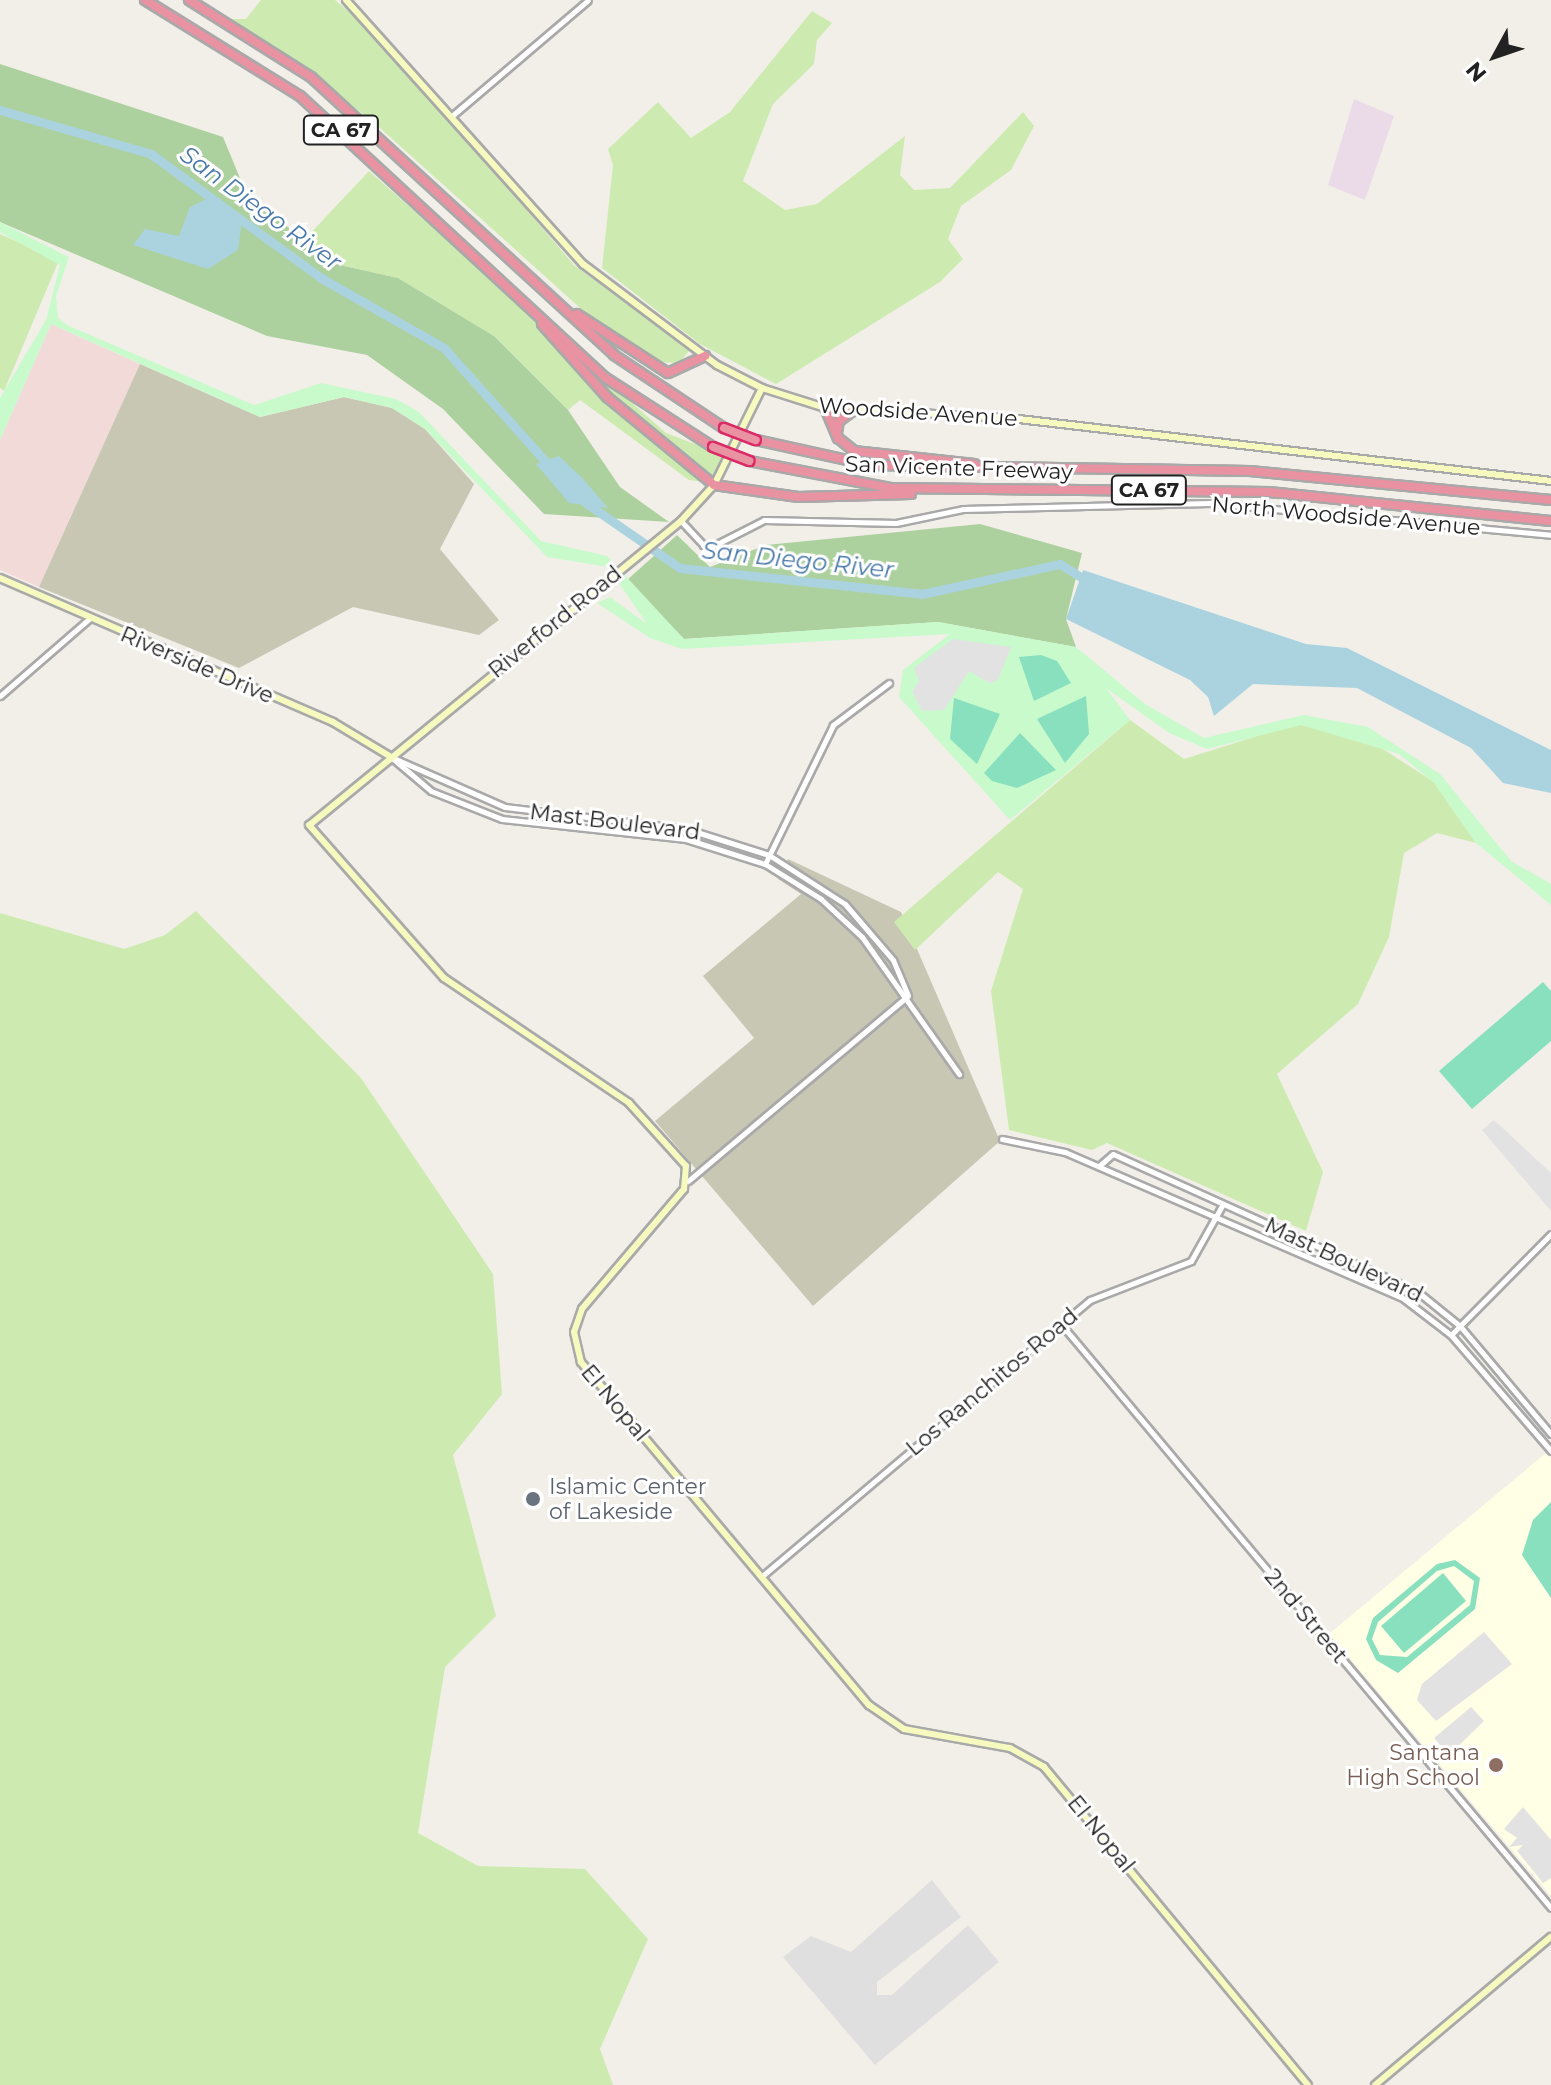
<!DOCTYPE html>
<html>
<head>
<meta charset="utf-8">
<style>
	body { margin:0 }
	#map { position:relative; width:1551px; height:2085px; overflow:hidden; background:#f2efe9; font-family:Montserrat,sans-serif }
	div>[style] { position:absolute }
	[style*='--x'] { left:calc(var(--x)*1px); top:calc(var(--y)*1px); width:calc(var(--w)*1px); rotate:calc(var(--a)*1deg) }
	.residential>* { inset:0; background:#e0dfdf }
	.commercial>* { inset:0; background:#f2dad9 }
	.industrial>* { inset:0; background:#ebdbe8 }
	.education>* { inset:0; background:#ffffe5 }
	.construction>* { inset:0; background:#c7c7b4 }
	.grass>* { inset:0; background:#cdebb0 }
	.forest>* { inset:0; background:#add19e }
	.park>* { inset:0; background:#c8facc }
	.pitch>* { inset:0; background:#88e0be }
	.parking>* { inset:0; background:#e2e2e2 }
	.water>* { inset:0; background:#aad3df }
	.river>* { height:9px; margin:-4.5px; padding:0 4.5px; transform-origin:4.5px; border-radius:4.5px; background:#aad3df }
	.roads { filter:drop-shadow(2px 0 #a9a9a9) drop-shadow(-2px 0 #a9a9a9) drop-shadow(0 2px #a9a9a9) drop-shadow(0 -2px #a9a9a9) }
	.tertiary>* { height:5px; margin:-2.5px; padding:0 2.5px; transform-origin:2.5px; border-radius:2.5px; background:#fff }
	.secondary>* { height:6px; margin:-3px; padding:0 3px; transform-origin:3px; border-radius:3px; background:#f7fabf }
	.motorway>* { height:8px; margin:-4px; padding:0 4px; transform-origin:4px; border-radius:4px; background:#e892a2 }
	.bridges { filter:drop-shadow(2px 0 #dc2a67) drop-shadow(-2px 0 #dc2a67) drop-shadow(0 2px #dc2a67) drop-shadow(0 -2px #dc2a67) }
	.motorway-bridge>* { height:8px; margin:-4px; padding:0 4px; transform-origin:4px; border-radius:4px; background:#e892a2 }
	.dots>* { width:22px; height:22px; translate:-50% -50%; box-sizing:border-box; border:4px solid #fff; border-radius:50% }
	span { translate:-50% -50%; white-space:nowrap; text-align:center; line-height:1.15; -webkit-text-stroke:6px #fff; paint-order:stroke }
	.shield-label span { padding:2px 6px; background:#fff; border:2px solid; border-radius:6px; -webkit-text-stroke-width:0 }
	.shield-label { font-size:20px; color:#222; font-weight:700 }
	.street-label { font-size:22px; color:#222 }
	.worship-label { font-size:22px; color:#5b616d }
	.left { translate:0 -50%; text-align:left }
	.education-label { font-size:22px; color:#785e54 }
	.right { translate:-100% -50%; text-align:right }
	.water-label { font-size:24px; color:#4a7aab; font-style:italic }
	.north { position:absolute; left:1455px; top:16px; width:80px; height:80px; -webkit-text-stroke:6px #fff; paint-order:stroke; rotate:230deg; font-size:22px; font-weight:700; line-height:32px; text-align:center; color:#222 }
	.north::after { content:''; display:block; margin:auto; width:28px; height:36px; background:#222; clip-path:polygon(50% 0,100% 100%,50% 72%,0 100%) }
</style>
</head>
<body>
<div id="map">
	<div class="residential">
		<i style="clip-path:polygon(932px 1880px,961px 1917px,877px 1982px,877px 1995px,892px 1995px,968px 1925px,999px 1962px,875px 2065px,783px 1957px,811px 1936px,851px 1952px)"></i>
	</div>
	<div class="commercial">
		<i style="clip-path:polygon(51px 324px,140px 364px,39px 587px,0 570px,0 440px)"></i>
	</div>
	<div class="industrial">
		<i style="clip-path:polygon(1354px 99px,1394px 116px,1365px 200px,1328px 185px)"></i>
	</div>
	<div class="education">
		<i style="clip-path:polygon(1546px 1453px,1551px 1458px,1551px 1896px,1329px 1634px)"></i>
	</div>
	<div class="construction">
		<i style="clip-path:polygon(140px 364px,260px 417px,344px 397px,392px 408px,425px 429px,474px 484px,440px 549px,499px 620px,479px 635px,353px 607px,239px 668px,39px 587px)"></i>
		<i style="clip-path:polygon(788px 859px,901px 912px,1000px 1141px,813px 1306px,655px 1121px,754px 1038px,703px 976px,801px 894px,778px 879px)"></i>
	</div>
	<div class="grass">
		<i style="clip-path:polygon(261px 0,335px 0,376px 34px,574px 265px,690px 350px,679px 363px,656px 362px,588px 315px,370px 119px,230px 19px,246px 19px)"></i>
		<i style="clip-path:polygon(812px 11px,832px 23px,817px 40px,814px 64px,773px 104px,743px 181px,785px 210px,817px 204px,905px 136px,900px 175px,914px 190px,950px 188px,1023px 112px,1034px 126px,1011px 170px,961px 206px,948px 239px,963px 259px,940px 282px,776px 384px,700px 344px,602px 268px,613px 165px,608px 149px,658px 102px,691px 138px,730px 112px)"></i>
		<i style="clip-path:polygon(369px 171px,666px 433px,724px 455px,711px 483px,689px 480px,580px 400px,568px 410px,494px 336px,398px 278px,344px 266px,305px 239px)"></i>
		<i style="clip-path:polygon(0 234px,59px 260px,4px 391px,0 388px)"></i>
		<i style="clip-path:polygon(1130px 720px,1184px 759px,1304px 721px,1372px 742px,1434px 782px,1476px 843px,1437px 833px,1404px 853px,1389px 937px,1358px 1004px,1277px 1074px,1323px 1172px,1306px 1231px,1107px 1143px,1092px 1150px,1009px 1130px,991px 991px,1023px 889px,998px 872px,915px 950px,894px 922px)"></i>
		<i style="clip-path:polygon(196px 911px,361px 1078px,493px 1274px,502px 1394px,453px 1455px,496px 1616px,445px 1667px,418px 1833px,478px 1866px,585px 1869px,648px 1939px,600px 2049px,613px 2085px,0 2085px,0 913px,124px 949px,165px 935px)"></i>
	</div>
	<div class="forest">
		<i style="clip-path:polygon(0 64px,223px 137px,249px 200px,344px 266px,398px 278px,494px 336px,568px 410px,620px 487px,669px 522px,544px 514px,443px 409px,367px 355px,267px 336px,0 222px)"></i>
		<i style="clip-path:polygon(980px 524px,1082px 553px,1066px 619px,1076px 647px,938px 622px,684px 639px,626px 581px,677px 535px,710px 567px,766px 545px)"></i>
	</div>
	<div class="park">
		<i style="clip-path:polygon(0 222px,69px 257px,56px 296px,58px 318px,69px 326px,254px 405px,321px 383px,396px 399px,419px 412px,541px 541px,607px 556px,684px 639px,938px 622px,1076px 647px,1145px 704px,1204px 738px,1304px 715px,1368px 727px,1440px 774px,1511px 861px,1551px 884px,1551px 905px,1476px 843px,1434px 783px,1399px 754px,1301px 725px,1207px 749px,1169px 733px,1106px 688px,1130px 720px,1010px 820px,899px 697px,903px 670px,950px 634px,682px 649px,650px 638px,597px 603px,610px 597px,647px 624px,608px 567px,547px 557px,425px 429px,392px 408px,344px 397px,260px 417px,51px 324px,0 440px,0 398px,46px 320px,60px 265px,0 232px)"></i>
	</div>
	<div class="pitch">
		<i style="clip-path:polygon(1041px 655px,1057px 661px,1071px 683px,1034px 701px,1019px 657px)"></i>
		<i style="clip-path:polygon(1086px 696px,1089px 734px,1065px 763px,1037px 719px)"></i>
		<i style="clip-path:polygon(954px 698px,1000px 714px,977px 764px,950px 739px)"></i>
		<i style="clip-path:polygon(1020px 733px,1056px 770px,1017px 788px,992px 781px,984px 773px)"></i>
		<i style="clip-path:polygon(1543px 982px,1551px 991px,1551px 1041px,1472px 1109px,1439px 1071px)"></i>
		<i style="clip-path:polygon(1551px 1502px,1551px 1598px,1522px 1555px,1533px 1520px)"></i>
		<i style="clip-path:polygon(evenodd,1455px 1560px,1480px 1578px,1475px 1609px,1398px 1673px,1376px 1660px,1366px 1639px,1373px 1618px,1437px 1564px,1455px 1560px,1454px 1566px,1474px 1581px,1470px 1605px,1407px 1657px,1380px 1655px,1372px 1639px,1378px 1622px,1437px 1571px,1454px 1566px)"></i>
		<i style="clip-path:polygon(1443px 1573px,1466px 1601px,1404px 1653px,1381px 1626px)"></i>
	</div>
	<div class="parking">
		<i style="clip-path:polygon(953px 639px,1011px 647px,998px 680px,989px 683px,969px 671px,944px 710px,922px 711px,912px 691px,919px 681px,914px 668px)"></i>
		<i style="clip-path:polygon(1494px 1120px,1551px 1173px,1551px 1211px,1482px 1130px)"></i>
		<i style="clip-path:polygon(1484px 1632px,1512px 1664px,1436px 1721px,1417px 1700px,1422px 1684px)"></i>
		<i style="clip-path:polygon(1471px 1707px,1484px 1721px,1449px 1755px,1434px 1738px)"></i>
		<i style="clip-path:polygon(1523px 1807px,1551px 1840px,1551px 1878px,1543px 1883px,1517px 1851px,1523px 1845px,1509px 1847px,1517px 1838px,1504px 1829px)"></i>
	</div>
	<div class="water">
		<i style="clip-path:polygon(210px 197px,242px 221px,238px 250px,208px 269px,133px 245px,145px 229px,179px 236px,190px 207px)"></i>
		<i style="clip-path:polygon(559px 456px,583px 479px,608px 508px,569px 503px,536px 464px)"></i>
		<i style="clip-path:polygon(1083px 570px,1306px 644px,1347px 648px,1551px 750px,1551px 793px,1503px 783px,1471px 748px,1357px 688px,1253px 684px,1214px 716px,1208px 697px,1190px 680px,1066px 619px)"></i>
	</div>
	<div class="river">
		<i style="--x:0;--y:110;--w:157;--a:16.2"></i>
		<i style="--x:151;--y:154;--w:210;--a:36.1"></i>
		<i style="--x:321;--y:278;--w:142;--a:29.6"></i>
		<i style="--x:444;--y:348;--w:164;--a:48.2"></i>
		<i style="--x:586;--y:503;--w:114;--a:34.7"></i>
		<i style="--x:680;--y:568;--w:243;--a:6.1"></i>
		<i style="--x:922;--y:594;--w:141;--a:-12.3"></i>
		<i style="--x:1060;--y:564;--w:34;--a:32"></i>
	</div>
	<div class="roads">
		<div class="tertiary">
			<i style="--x:453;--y:115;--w:177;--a:-40.4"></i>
			<i style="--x:681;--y:521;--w:33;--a:47"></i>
			<i style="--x:703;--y:545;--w:10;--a:6"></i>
			<i style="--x:713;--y:546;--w:57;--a:-27"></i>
			<i style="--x:764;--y:520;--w:132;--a:1.3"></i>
			<i style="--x:896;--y:523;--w:68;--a:-11.8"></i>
			<i style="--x:963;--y:509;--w:246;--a:-1.4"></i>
			<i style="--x:1209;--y:503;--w:343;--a:5.3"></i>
			<i style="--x:0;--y:696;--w:119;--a:-40.9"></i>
			<i style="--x:391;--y:757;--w:52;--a:40.4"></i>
			<i style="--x:431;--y:791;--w:76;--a:21.5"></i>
			<i style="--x:502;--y:819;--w:185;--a:6.2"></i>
			<i style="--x:686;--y:839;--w:83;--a:17.6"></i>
			<i style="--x:765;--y:864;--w:66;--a:32"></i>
			<i style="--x:821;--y:899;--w:56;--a:42.8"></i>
			<i style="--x:862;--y:937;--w:168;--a:54.7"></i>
			<i style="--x:391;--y:757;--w:124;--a:23.7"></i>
			<i style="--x:505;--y:807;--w:183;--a:6.9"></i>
			<i style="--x:687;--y:829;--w:86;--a:17.6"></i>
			<i style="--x:769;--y:855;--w:90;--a:32.8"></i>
			<i style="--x:845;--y:904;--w:74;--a:49.4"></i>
			<i style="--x:893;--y:960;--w:38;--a:67"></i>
			<i style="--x:765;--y:864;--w:155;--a:-63.9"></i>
			<i style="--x:833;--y:725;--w:70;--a:-36.9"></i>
			<i style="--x:1002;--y:1139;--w:64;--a:11.7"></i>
			<i style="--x:1065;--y:1152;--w:369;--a:23.4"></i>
			<i style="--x:1404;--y:1299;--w:59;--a:37.5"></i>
			<i style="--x:1451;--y:1335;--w:153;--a:49.2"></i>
			<i style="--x:1099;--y:1166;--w:18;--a:-41"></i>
			<i style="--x:1113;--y:1154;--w:335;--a:24.3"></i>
			<i style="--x:1418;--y:1292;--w:54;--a:39"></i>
			<i style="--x:1460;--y:1326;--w:141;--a:49.9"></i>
			<i style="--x:688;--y:1181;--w:287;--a:-40.1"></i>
			<i style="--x:1061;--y:1324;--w:762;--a:50"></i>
			<i style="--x:1451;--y:1335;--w:142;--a:-45.3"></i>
			<i style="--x:761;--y:1577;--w:430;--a:-40.1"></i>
			<i style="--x:1090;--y:1300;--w:108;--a:-21.1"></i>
			<i style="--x:1191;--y:1261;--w:65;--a:-60.7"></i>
		</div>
		<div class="secondary">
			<i style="--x:346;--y:0;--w:355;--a:48.1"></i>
			<i style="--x:583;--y:264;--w:168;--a:37"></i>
			<i style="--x:717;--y:365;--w:51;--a:27.1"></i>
			<i style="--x:762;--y:388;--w:66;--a:17.6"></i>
			<i style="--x:825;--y:408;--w:185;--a:3.1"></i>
			<i style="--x:1010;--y:418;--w:545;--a:6.64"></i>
			<i style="--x:762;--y:388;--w:108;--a:116.3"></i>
			<i style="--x:714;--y:485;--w:49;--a:132.5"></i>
			<i style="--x:681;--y:521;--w:480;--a:140.7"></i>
			<i style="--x:309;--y:825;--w:204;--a:48.6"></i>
			<i style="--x:444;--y:978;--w:223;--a:34"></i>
			<i style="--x:629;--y:1103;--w:85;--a:47.9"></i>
			<i style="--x:686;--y:1166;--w:23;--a:95"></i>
			<i style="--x:684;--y:1189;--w:157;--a:130.4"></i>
			<i style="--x:582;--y:1309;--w:24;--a:109"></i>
			<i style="--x:574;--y:1332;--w:31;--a:77"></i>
			<i style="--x:581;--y:1362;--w:448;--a:50"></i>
			<i style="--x:869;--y:1705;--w:42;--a:34.4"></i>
			<i style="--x:904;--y:1729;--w:108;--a:10.2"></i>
			<i style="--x:1010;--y:1748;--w:39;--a:29"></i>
			<i style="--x:1044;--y:1767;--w:413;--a:50.3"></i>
			<i style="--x:0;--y:578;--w:363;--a:23.4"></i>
			<i style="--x:333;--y:722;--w:68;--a:31.1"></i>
			<i style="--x:1375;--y:2085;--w:230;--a:-40.1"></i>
		</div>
		<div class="motorway">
			<i style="--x:145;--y:0;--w:182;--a:31.8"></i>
			<i style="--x:300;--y:96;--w:416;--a:42.7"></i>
			<i style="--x:606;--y:378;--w:127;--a:32.8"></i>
			<i style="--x:189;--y:0;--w:144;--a:32.3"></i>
			<i style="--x:311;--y:77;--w:411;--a:42.5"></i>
			<i style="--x:614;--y:355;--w:132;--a:33.6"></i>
			<i style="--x:577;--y:314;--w:108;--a:33"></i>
			<i style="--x:668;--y:373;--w:41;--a:-24.7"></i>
			<i style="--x:542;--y:324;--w:98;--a:48.3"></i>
			<i style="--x:607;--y:397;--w:139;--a:39.4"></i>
			<i style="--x:714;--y:485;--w:85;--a:8.1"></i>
			<i style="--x:798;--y:497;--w:113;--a:-1.5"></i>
			<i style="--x:825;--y:408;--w:33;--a:67"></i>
			<i style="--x:838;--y:438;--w:21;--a:39"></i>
			<i style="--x:854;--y:451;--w:121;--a:6.2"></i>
			<i style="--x:837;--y:433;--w:12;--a:-81"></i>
			<i style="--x:839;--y:421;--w:19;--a:-36"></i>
			<i style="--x:756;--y:440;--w:117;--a:12.4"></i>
			<i style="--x:870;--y:465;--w:380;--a:0.9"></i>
			<i style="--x:1250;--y:471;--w:302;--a:5.5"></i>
			<i style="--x:749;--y:461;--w:144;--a:10.8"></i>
			<i style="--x:890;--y:488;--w:379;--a:0.6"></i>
			<i style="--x:1269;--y:492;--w:283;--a:5.9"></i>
		</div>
	</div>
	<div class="bridges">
		<div class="motorway-bridge">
			<i style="--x:724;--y:428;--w:34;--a:21"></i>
			<i style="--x:713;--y:447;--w:39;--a:21"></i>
		</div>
	</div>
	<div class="dots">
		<i style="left:533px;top:1499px;background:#6b7280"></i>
		<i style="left:1496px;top:1765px;background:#8d6e63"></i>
	</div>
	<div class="shield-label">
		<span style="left:341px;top:130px">CA 67</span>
		<span style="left:1149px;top:490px">CA 67</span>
	</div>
	<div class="street-label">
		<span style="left:918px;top:412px;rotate:4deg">Woodside Avenue</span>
		<span style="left:959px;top:468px;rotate:2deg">San Vicente Freeway</span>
		<span style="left:1346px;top:516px;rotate:5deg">North Woodside Avenue</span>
		<span style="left:555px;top:622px;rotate:-39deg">Riverford Road</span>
		<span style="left:197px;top:665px;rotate:23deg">Riverside Drive</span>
		<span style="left:615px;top:822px;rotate:7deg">Mast Boulevard</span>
		<span style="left:1344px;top:1260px;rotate:25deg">Mast Boulevard</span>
		<span style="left:992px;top:1382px;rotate:-40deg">Los Ranchitos Road</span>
		<span style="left:615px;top:1403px;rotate:50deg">El Nopal</span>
		<span style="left:1306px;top:1616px;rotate:50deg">2nd Street</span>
		<span style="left:1101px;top:1834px;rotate:51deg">El Nopal</span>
	</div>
	<div class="worship-label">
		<span class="left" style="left:549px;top:1499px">Islamic Center<br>of Lakeside</span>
	</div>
	<div class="education-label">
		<span class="right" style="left:1480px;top:1765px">Santana<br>High School</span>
	</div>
	<div class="water-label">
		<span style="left:261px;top:208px;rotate:36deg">San Diego River</span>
		<span style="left:798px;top:560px;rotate:6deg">San Diego River</span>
	</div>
	<div class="north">N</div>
</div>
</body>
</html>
